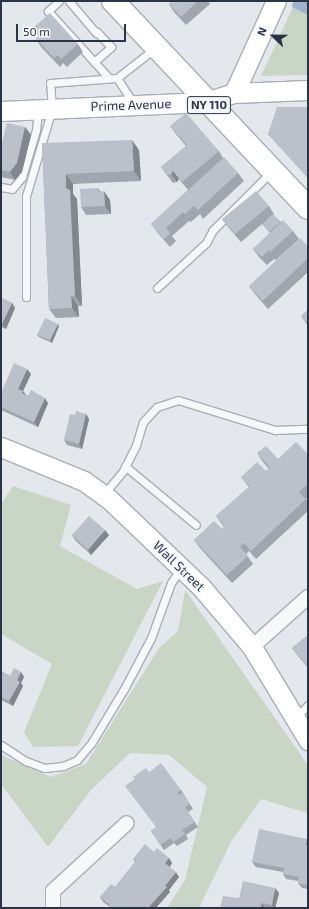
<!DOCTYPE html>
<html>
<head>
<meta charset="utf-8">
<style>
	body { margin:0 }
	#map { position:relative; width:309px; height:909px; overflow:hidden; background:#e4e7ec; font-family:"Exo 2",sans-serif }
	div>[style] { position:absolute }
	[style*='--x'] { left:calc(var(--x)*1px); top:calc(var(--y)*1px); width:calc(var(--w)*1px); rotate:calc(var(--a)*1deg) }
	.green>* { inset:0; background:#c9d6c5 }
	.water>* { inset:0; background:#9fb4cc }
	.roads { filter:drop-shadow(1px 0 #a9aeb7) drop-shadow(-1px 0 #a9aeb7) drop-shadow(0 1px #a9aeb7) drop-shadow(0 -1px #a9aeb7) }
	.lane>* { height:7px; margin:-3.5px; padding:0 3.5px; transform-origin:3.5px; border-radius:3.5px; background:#f7f8fa }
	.street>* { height:14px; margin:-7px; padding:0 7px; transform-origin:7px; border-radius:7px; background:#f7f8fa }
	.secondary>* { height:19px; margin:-9.5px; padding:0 9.5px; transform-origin:9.5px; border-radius:9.5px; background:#fff }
	.primary>* { height:22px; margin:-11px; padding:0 11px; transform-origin:11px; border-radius:11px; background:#fff }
	.wall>* { inset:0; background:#a1a5ae }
	.shaded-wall>* { inset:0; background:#83868d }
	.building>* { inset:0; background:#bbc0ca }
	span { translate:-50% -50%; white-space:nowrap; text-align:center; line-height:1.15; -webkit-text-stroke:3.5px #f4f6f9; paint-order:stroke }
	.shield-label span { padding:1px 3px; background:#f4f6f9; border:1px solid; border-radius:3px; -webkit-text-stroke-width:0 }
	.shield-label { font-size:12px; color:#2b3445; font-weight:700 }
	.street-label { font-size:13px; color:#2b3445 }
	.frame { position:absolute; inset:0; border:2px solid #2b3445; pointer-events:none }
	.north { position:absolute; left:253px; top:16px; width:40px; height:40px; -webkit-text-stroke:3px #f4f6f9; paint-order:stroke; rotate:292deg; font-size:11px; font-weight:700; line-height:16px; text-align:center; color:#2b3445 }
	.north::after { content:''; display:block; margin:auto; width:14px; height:18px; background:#2b3445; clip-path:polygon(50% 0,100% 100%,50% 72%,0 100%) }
	.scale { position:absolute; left:16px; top:24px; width:110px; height:18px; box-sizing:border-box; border:2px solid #2b3445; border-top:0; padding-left:5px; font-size:12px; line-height:14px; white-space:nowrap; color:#2b3445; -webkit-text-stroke:3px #f4f6f9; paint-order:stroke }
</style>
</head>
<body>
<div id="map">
	<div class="green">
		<i style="clip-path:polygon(296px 1px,308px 1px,308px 75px,261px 76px)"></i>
		<i style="clip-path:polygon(13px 486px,71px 505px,60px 546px,137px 589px,163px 581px,78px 746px,33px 747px,24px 732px,52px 664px,1px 634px,1px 504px)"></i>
		<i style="clip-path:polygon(185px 590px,308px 765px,308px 813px,261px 799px,231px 842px,199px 908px,167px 908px,185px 880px,207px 787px,169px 755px,130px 753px,91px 790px,48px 847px,1px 784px,1px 755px,51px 777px,86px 764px,159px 648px,178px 631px)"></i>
	</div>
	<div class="water">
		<i style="clip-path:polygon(293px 1px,308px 1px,308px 15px,292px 7px)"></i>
	</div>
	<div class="roads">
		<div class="lane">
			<i style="--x:59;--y:1;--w:15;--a:138"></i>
			<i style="--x:48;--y:11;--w:91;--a:47.7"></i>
			<i style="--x:69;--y:1;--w:42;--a:49.8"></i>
			<i style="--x:94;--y:62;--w:23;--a:-41"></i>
			<i style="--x:111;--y:47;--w:21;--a:-133"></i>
			<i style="--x:117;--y:78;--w:30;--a:57"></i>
			<i style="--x:1;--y:187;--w:11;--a:10"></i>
			<i style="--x:12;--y:189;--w:16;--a:-50"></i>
			<i style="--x:22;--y:177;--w:49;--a:-73.4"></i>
			<i style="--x:36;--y:130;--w:19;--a:-84"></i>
			<i style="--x:157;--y:288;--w:67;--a:-42.6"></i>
			<i style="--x:206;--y:243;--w:15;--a:-62"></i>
			<i style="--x:213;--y:230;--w:82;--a:-45"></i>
			<i style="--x:26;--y:297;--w:101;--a:-90"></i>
			<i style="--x:26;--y:196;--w:91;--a:-73.4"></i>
			<i style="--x:52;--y:109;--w:26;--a:-94"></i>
			<i style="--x:50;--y:83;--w:67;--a:-4.3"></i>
			<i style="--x:117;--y:78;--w:47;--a:-38.1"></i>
			<i style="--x:125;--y:466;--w:92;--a:39.7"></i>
			<i style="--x:103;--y:495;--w:31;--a:-50"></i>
			<i style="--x:123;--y:471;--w:29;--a:-63"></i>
			<i style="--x:136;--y:445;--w:24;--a:-73"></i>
			<i style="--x:143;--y:422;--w:21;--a:-47"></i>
			<i style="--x:157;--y:407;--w:22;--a:-18"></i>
			<i style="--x:178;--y:400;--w:102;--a:17.2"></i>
			<i style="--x:275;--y:430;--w:33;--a:-2"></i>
			<i style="--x:296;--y:717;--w:17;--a:-45"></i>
			<i style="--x:1;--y:745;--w:30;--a:33"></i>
			<i style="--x:26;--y:761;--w:19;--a:21"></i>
			<i style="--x:44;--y:768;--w:19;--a:-6"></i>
			<i style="--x:63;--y:766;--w:15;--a:-23"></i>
			<i style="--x:77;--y:760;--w:23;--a:-50"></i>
			<i style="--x:92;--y:742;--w:62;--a:-58.9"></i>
			<i style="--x:124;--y:689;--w:58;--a:-62.1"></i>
			<i style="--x:151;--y:638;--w:59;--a:-70"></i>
			<i style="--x:171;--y:583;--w:18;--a:-56"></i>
		</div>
		<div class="street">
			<i style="--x:252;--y:647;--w:75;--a:-41.8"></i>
			<i style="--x:53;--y:908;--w:17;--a:-90"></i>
			<i style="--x:53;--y:891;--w:100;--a:-42.6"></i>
		</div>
		<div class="secondary">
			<i style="--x:234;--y:93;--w:101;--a:-65.5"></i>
			<i style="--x:1;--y:111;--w:205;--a:-2.5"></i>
			<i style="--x:206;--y:102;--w:29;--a:-18"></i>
			<i style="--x:234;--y:93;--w:74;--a:-2.3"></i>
			<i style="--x:1;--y:447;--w:90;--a:22.3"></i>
			<i style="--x:84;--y:481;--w:32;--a:36"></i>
			<i style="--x:110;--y:500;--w:127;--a:43.7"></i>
			<i style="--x:202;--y:588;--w:77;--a:49.7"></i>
			<i style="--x:252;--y:647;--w:109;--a:58.9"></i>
		</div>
		<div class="primary">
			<i style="--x:113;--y:1;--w:284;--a:46.7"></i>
		</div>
	</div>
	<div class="wall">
		<i style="clip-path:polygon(172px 1px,208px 1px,210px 4px,186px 25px,174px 12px,169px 4px)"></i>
		<i style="clip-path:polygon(33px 28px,78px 44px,83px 52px,67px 67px,63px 63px,60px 67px,41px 47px,36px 39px,39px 36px)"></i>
		<i style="clip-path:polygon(308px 107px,308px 178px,268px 134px)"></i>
		<i style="clip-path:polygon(170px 126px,219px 151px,223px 158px,238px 173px,244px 181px,203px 219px,200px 214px,191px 222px,189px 221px,172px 236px,176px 241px,170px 247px,157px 232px,151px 224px,188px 190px,179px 179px,177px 182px,173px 183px,161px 167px,186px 146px,176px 134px)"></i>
		<i style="clip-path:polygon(25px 127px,31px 135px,22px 172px,15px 180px,1px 177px,1px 146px)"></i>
		<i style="clip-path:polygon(42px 143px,139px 150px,141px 181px,73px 184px,73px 194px,77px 199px,82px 306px,78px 306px,79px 317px,56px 318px,49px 309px)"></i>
		<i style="clip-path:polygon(98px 188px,101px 192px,110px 200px,111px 214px,86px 215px,81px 207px)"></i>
		<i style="clip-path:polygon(269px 206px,274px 214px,273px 215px,281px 222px,293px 231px,299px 239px,276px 260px,274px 259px,267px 265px,259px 257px,253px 249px,270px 233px,262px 224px,241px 242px,228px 227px,222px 219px)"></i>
		<i style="clip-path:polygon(308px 246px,308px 272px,268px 309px,255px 294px,249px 286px)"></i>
		<i style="clip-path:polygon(1px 298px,12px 303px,15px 308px,6px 329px,1px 327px)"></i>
		<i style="clip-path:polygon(308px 310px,308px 326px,301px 316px)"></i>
		<i style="clip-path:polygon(59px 326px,52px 343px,39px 337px,37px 335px)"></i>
		<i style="clip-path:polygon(31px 374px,23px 391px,26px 395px,48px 403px,38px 427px,1px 410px,1px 393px)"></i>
		<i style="clip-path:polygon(86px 414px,89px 419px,82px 449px,67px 445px,64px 440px,75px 415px)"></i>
		<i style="clip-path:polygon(257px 453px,278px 459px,308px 454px,308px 497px,306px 499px,308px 502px,308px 511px,256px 559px,249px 551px,246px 554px,253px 564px,232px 583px,200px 548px,194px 540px,222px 529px,224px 527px,216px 516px,249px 487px,241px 477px,266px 471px,269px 469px,263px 462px)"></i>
		<i style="clip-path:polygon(72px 535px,109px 535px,91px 555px,75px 540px)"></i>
		<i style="clip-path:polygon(308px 635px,308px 668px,298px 656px,292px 648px)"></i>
		<i style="clip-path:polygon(1px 671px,10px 676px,21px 672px,24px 677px,21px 683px,23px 686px,13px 706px,1px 700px)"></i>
		<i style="clip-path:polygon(149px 772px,181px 790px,193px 809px,188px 812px,198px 827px,186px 835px,188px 839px,177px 846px,174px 843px,164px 850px,151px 831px,156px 827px)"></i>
		<i style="clip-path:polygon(307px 839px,308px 841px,308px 889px,302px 888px,298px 883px,299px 881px,286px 879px,283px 874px,283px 872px,256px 867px,252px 862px)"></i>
		<i style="clip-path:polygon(154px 852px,169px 858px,172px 863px,170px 867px,179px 877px,169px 890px,170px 892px,109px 906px,103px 902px,100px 897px,115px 887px,135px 862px,133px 859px)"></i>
		<i style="clip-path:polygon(279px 893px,275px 908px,265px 908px,239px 898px)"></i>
	</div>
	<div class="shaded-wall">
		<i style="clip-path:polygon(25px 127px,31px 135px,22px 172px,15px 180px,10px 172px)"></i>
		<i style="clip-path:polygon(132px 140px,139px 150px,141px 181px,134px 171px)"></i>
		<i style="clip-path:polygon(173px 171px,179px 179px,177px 182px,171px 174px)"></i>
		<i style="clip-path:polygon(66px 174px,73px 184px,73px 194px,77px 199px,82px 306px,75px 296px,66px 188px)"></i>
		<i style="clip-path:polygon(104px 191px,110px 200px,111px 214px,105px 206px)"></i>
		<i style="clip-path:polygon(71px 296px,78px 306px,79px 317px,72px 308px)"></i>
		<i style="clip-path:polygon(12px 303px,15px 308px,6px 329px,2px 324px)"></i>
		<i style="clip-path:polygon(58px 324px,59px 326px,52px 343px,50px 340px)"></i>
		<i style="clip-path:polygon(27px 369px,31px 374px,23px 391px,26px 395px,25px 398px,18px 389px)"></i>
		<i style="clip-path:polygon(45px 398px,48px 403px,38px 427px,34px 422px)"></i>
		<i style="clip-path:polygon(86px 414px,89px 419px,82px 449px,79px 444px)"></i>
		<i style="clip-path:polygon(105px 530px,109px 535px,91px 555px,88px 550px)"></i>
		<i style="clip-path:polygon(21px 672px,24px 677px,21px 683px,23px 686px,13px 706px,9px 701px,17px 680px)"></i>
		<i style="clip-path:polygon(307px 839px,308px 841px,308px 848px,306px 845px)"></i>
		<i style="clip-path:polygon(169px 858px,172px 863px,168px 868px,165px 863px)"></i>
		<i style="clip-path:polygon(176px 872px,179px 877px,169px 890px,170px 892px,156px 908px,148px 908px,165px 886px)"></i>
		<i style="clip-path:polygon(275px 888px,279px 893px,275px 908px,274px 908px,272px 905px)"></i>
		<i style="clip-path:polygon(262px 903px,265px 908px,260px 908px)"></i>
	</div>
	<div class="building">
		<i style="clip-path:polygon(172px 1px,198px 1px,181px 17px,169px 4px)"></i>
		<i style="clip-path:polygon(50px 13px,78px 44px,61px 59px,58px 55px,54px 58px,36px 39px,40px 35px,33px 28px)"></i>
		<i style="clip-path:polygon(277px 107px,308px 107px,308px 178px,268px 134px)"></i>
		<i style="clip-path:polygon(186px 113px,219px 151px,182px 182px,173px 171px,171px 174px,168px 175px,161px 167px,187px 145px,170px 126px)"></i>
		<i style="clip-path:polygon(7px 123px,25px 127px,17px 163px,10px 172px,1px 170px,1px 146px)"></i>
		<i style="clip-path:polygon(132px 140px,134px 171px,66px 174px,66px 188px,70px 190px,75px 296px,71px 296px,72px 308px,49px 309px,42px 143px)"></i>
		<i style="clip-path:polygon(224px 157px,238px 173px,198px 210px,194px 206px,185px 214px,183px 212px,166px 228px,170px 233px,164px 239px,151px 224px)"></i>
		<i style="clip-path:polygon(98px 188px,99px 192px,104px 191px,105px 206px,81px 207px,80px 189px)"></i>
		<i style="clip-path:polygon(256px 191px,269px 206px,235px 234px,222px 219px)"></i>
		<i style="clip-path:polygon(273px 214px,280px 222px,269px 232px,262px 224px)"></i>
		<i style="clip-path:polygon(283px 220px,293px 231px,270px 252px,269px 250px,262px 257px,253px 249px)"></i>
		<i style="clip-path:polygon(300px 238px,308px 246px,308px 258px,263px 301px,249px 286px)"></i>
		<i style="clip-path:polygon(1px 298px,12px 303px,2px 324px,1px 323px)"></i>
		<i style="clip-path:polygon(308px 310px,308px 324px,301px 316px)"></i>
		<i style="clip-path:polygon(45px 318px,58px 324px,50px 340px,37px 335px)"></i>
		<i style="clip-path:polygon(14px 363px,27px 369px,18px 389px,23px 391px,22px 393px,28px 396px,31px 390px,45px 398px,34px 422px,1px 407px,1px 393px)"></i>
		<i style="clip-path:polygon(76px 411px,86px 414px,79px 444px,64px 440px,70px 414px,75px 415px)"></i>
		<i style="clip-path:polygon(296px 442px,308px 454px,308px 484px,299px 492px,306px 499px,251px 551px,244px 543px,240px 547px,248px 556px,227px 575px,194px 540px,214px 521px,222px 529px,225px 526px,216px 516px,250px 486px,241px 477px,257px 462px,266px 471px,270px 468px,257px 453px,266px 446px,278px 459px)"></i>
		<i style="clip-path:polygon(89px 516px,105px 530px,88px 550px,72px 535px)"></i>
		<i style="clip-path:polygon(308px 635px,308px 664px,307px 666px,292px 648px)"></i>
		<i style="clip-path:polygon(14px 668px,21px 672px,17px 680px,20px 682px,9px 701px,1px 697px,1px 671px,10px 676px)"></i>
		<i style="clip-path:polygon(161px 763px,181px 790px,177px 793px,179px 795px,182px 793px,190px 804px,185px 807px,195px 822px,182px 830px,185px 834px,173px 842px,171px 838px,160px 845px,151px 831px,156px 827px,125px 786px,135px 779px,133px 777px,146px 768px,149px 772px)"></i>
		<i style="clip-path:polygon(259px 829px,307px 839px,306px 845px,308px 845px,308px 885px,298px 883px,299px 877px,283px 874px,284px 868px,252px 862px)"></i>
		<i style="clip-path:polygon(145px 844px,154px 852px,157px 848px,169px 858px,165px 863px,176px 872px,165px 886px,167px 887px,148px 908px,107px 908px,110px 905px,100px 897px,111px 884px,115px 887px,136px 861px,133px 859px)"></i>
		<i style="clip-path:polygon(243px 881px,275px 888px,272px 905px,262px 903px,260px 908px,220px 908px,223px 896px,239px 898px)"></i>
	</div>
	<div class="shield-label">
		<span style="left:209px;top:105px">NY 110</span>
	</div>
	<div class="street-label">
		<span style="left:131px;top:105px;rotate:-2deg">Prime Avenue</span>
		<span style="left:179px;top:566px;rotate:44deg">Wall Street</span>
	</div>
	<div class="frame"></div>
	<div class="north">N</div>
	<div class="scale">50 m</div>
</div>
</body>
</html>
